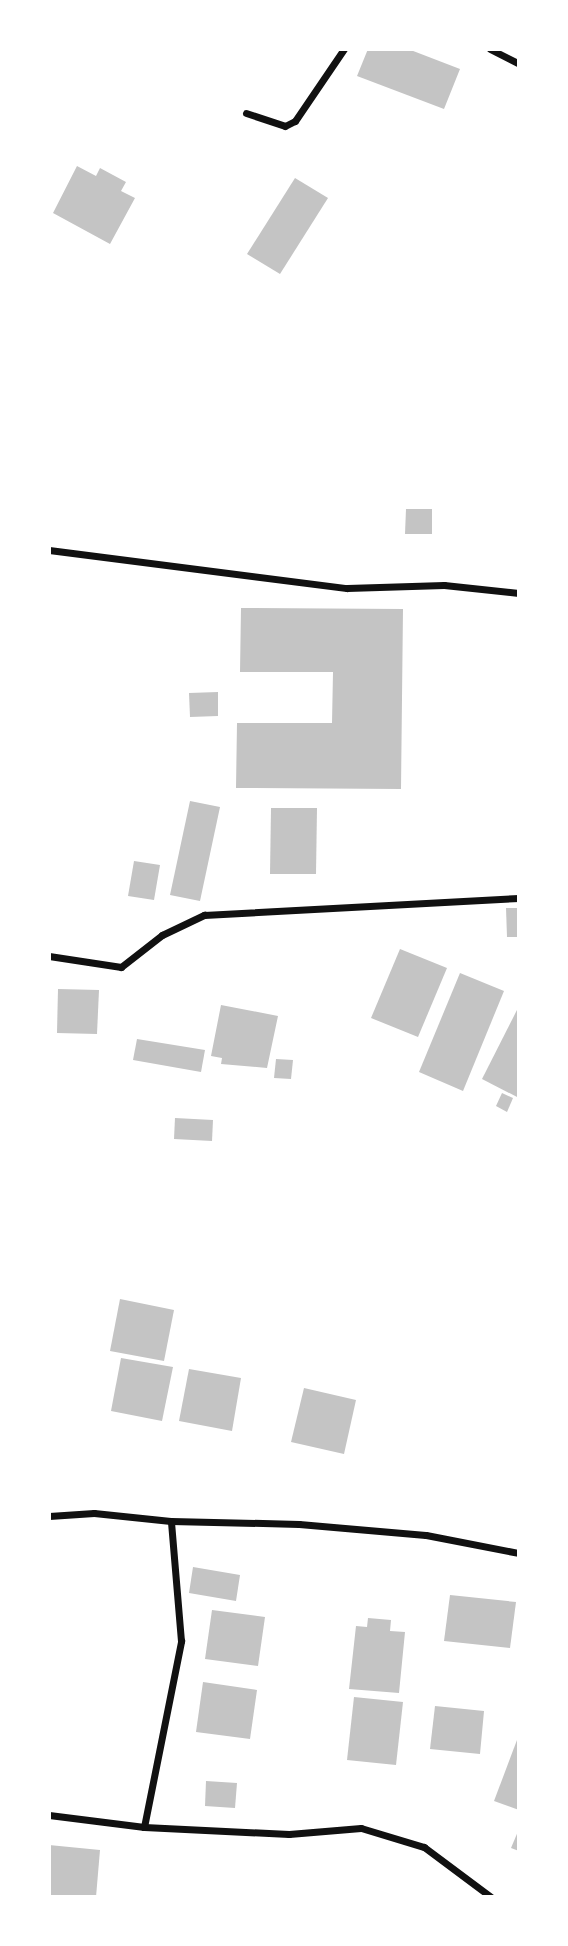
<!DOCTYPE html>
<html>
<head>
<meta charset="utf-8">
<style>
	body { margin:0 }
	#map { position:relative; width:568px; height:1946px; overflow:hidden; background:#fff; font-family:"Asap Condensed",sans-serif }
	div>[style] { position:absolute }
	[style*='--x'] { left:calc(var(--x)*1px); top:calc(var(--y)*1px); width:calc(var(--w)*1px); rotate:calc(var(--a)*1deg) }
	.building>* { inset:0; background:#c4c4c4 }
	.minor>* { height:7px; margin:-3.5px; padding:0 3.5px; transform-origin:3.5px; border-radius:3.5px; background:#111 }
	span { translate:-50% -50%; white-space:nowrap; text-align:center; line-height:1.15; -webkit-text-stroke:5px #fff; paint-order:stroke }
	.frame { position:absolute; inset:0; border:51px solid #fff; pointer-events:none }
</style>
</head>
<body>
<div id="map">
	<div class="building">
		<i style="clip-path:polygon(368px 49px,408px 49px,460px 69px,444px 109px,357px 76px)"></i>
		<i style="clip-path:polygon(77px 166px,96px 176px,100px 168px,126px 182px,121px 191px,135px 198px,110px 244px,53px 213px)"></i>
		<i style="clip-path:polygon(295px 178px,328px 198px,280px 274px,247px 254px)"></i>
		<i style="clip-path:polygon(406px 509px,432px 509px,432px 534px,405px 534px)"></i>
		<i style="clip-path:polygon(241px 608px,403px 609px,401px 789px,236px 788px,237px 723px,332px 723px,333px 672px,240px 672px)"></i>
		<i style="clip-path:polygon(218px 692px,218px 716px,190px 717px,189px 693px)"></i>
		<i style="clip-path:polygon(190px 801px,220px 807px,200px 901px,170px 895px)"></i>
		<i style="clip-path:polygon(271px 808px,317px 808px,316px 874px,270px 874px)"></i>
		<i style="clip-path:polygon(134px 861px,160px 865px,154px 900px,128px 896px)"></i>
		<i style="clip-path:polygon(506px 908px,519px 908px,519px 937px,507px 937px)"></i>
		<i style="clip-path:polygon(400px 949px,447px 968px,418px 1037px,371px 1018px)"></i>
		<i style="clip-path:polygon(460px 973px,504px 991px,463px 1091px,419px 1072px)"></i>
		<i style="clip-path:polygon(58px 989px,99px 990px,97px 1034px,57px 1033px)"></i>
		<i style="clip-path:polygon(221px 1005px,278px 1016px,267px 1068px,221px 1064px,222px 1058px,211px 1056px)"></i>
		<i style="clip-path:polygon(519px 1006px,519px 1098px,482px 1079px)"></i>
		<i style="clip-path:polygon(137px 1039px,205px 1050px,201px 1072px,133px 1060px)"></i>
		<i style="clip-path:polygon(276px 1059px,293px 1060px,291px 1079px,274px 1078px)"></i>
		<i style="clip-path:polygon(502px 1093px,513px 1098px,507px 1112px,496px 1106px)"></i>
		<i style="clip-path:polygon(175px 1118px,213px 1120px,212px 1141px,174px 1139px)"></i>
		<i style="clip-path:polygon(120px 1299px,174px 1310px,164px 1361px,110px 1351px)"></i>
		<i style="clip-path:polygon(121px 1358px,173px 1367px,162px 1421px,111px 1411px)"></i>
		<i style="clip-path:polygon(189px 1369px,241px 1378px,232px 1431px,179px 1421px)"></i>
		<i style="clip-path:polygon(304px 1388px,356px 1400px,344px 1454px,291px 1442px)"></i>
		<i style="clip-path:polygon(193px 1567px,240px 1575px,236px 1601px,189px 1593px)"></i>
		<i style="clip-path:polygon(450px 1595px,516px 1602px,510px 1648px,444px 1641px)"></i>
		<i style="clip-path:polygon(212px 1610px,265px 1617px,258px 1666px,205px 1659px)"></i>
		<i style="clip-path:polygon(368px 1618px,391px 1620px,390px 1631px,405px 1632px,399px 1693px,349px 1689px,356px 1626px,367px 1627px)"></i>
		<i style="clip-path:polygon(203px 1682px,257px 1690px,250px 1739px,196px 1732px)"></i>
		<i style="clip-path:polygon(354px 1697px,403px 1702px,396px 1765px,347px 1760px)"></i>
		<i style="clip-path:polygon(435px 1706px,484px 1711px,480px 1754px,430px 1749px)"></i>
		<i style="clip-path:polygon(517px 1740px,519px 1741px,519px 1810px,494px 1801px)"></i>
		<i style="clip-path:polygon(206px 1781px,237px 1783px,235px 1808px,205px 1806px)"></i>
		<i style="clip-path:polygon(519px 1829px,519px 1851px,511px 1848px)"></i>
		<i style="clip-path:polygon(49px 1845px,100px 1850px,96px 1897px,49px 1897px)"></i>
	</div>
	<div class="minor">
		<i style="--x:490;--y:49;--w:33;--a:27"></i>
		<i style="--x:246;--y:113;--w:41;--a:18.4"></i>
		<i style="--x:285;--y:126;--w:11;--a:-27"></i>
		<i style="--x:295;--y:121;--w:87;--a:-55.8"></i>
		<i style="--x:49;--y:550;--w:300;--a:7.3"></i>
		<i style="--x:347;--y:588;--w:97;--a:-1.8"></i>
		<i style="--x:444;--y:585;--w:75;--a:6.1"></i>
		<i style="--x:49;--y:956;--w:73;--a:8.7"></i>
		<i style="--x:121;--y:967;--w:52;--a:-38"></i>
		<i style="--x:162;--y:935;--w:47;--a:-25.5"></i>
		<i style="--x:204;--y:915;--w:315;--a:-3.1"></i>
		<i style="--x:49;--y:1516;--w:45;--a:-3.8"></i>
		<i style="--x:94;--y:1513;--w:77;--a:5.9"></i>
		<i style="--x:171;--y:1521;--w:128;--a:1.3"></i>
		<i style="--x:299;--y:1524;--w:127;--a:5"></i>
		<i style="--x:426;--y:1535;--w:95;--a:11"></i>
		<i style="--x:49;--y:1815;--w:96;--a:7.2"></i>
		<i style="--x:144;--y:1827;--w:145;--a:2.8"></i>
		<i style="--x:289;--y:1834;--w:72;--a:-4.8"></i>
		<i style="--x:361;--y:1828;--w:66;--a:16.8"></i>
		<i style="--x:424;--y:1847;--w:84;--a:36.7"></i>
		<i style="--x:144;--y:1827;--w:190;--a:-78.7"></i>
		<i style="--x:181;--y:1641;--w:120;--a:-94.8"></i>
	</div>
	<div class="frame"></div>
</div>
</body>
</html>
